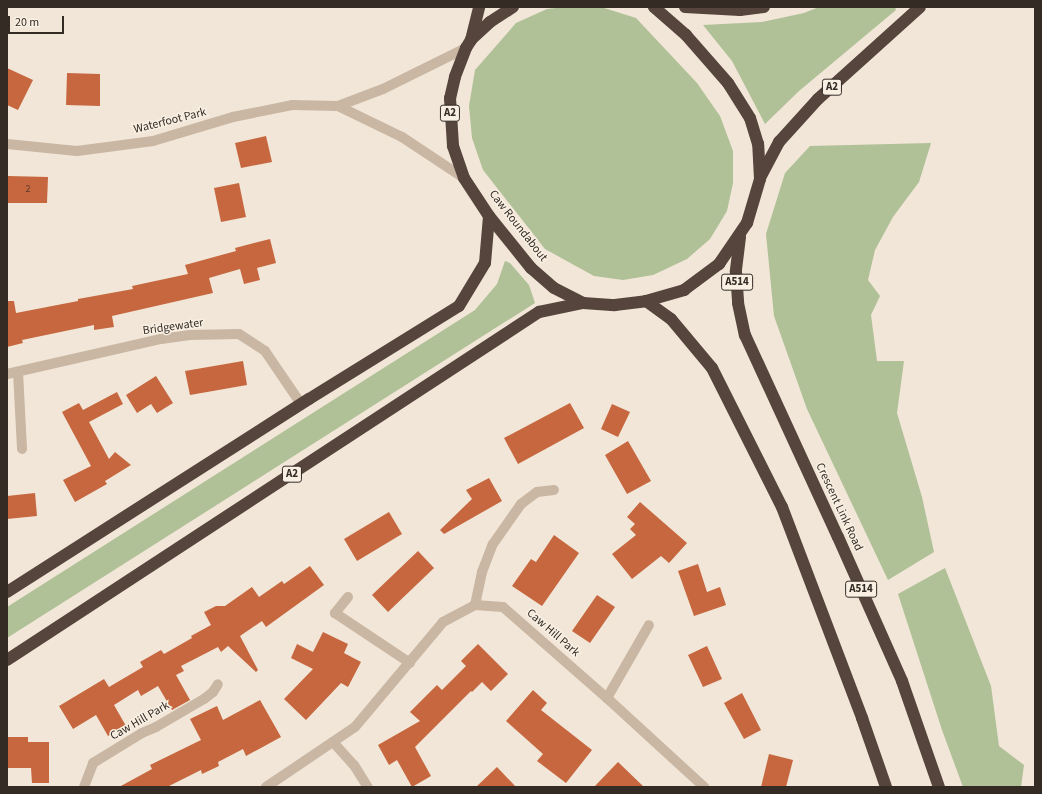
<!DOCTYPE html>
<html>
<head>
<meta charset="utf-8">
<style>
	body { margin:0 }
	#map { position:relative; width:1042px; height:794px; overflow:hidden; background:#f1e6d7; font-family:"Source Sans 3",sans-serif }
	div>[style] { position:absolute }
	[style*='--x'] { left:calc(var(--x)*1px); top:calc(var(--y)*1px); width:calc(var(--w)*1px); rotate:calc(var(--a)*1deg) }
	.green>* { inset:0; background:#b0c097 }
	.building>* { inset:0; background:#c7673f }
	.street>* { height:10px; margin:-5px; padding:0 5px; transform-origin:5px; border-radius:5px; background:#c9b6a3 }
	.highway>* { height:12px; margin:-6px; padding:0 6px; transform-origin:6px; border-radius:6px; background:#55453c }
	span { translate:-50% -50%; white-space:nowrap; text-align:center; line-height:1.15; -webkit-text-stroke:3px #f9f0e3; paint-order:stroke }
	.number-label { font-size:10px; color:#593a2c }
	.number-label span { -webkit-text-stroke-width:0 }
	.shield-label span { padding:1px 3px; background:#f9f0e3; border:1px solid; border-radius:3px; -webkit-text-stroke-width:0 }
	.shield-label { font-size:11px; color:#342b25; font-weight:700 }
	.street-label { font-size:12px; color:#342b25 }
	.frame { position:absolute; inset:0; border:8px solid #342b25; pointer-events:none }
	.scale { position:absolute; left:8px; top:16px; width:56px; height:18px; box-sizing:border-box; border:2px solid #342b25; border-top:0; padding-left:5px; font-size:12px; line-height:14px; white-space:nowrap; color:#342b25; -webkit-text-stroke:3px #f9f0e3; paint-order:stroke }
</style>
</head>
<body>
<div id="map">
	<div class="green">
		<i style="clip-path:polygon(565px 7px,601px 7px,636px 18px,697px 83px,720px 116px,733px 151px,733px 183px,727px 211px,710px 239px,687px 259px,653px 275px,623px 280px,594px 276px,545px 249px,483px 170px,472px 138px,469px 106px,475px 70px,516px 23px,547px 9px)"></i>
		<i style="clip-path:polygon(819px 7px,895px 7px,896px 10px,799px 91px,765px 124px,732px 61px,703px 25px,762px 22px,804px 13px)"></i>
		<i style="clip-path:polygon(931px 143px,919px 182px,893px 217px,875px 250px,868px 280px,880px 296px,871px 315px,877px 361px,904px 361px,897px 413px,922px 497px,934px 552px,888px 580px,807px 409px,774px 316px,766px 234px,785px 173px,810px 146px)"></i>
		<i style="clip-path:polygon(505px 261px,510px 263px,529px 285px,535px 303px,7px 638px,7px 607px,475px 310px,497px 284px)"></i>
		<i style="clip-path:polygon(945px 568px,991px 686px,999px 746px,1024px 765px,1021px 787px,963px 787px,942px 730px,898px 594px)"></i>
	</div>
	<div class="building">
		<i style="clip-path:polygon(7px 68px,33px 80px,18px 110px,7px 105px)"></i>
		<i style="clip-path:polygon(67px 73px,100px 74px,100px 106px,66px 105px)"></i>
		<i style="clip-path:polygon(266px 136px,272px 162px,241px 168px,235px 143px)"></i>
		<i style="clip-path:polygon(8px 176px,48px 177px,47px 203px,8px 203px)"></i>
		<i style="clip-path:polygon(239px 183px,246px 217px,221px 222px,214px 188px)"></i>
		<i style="clip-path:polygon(270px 239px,276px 263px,257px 268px,260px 280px,244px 284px,240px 269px,209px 278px,213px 293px,112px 316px,114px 327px,94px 330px,94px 325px,22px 340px,23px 343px,7px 347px,7px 301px,14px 301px,16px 313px,78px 301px,78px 299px,133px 289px,132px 286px,188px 274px,185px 265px,236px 251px,235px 248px)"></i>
		<i style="clip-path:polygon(243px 361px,247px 385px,190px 395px,185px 371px)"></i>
		<i style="clip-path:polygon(156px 376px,173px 403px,157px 413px,151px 404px,137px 413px,126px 395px)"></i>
		<i style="clip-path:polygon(117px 392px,123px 404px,89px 422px,109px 459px,115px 452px,131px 465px,105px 481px,107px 484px,75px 502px,63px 480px,91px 466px,62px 412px,79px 403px,83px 410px)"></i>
		<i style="clip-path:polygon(570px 403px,584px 428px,518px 464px,504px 438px)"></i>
		<i style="clip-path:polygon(612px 404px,630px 412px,618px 437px,601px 429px)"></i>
		<i style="clip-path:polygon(628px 441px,651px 481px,627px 494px,605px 455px)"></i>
		<i style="clip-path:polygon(489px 478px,502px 501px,444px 534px,440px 530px,472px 499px,466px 490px)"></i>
		<i style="clip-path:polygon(35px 493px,37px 516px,7px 519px,7px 496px)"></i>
		<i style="clip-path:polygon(640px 502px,687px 543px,669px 563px,661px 556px,632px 579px,612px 554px,636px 535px,630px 529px,635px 524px,627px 517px)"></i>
		<i style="clip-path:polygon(389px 512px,402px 534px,357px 561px,344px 539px)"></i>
		<i style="clip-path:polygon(554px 535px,579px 553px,542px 606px,512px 586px,531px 559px,536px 562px)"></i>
		<i style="clip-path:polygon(418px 551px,434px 568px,388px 612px,372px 595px)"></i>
		<i style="clip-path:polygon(698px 564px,707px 592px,720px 587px,726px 605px,694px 616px,678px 571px)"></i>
		<i style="clip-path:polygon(310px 566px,324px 585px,266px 627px,262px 621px,240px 636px,258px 670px,256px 672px,228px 646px,221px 652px,218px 647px,181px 666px,184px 671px,176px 675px,190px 700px,172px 710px,158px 686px,141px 696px,138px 690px,114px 705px,126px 726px,108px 736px,96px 715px,73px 729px,59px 706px,104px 679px,109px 687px,143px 667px,140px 662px,161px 650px,164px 654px,192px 638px,191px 636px,211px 625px,204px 612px,216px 606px,225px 606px,252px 587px,259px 597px,282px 581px,284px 584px)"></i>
		<i style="clip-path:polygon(597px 595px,615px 607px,590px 643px,572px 631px)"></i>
		<i style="clip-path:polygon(323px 632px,348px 644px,344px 653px,361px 662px,348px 687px,341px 683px,306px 720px,284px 699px,313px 669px,291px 658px,297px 644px,313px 652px)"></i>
		<i style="clip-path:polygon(478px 644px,508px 674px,491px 691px,482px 682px,472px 692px,471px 691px,415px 747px,431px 776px,412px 787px,397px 760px,389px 765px,378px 745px,420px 721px,410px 712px,437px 685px,442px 690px,466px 666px,461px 661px)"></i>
		<i style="clip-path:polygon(707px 646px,722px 679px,703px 687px,688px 655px)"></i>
		<i style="clip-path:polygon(533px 690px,547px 703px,541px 710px,592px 750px,566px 783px,537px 761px,543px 754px,506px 721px)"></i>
		<i style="clip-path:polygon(742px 693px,761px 730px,744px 739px,724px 703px)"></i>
		<i style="clip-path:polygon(260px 700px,281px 737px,246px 756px,243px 749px,218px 762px,219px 766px,202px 774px,201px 770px,167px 787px,119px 787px,152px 769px,150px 765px,201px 740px,190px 719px,217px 706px,223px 720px)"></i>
		<i style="clip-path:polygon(7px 737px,28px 737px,28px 742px,49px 742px,49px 783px,32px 783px,31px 768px,7px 768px)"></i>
		<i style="clip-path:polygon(769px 754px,793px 760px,786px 787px,761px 787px)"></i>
		<i style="clip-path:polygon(618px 762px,644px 787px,594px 787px)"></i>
		<i style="clip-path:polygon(497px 767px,516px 787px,476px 787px)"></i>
	</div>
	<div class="street">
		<i style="--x:338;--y:106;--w:71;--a:25.8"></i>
		<i style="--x:402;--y:137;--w:74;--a:33.5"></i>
		<i style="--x:7;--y:144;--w:70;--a:5.7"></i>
		<i style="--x:77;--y:151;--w:77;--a:-7.5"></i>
		<i style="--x:153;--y:141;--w:84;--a:-16.7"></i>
		<i style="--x:233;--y:117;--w:60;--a:-11.5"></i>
		<i style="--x:292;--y:105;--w:46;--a:1.2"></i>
		<i style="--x:338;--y:106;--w:48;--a:-20.7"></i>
		<i style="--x:383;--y:89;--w:93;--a:-26.3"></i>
		<i style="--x:18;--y:372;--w:77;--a:87"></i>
		<i style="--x:7;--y:374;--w:158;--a:-12.8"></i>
		<i style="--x:161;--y:339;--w:29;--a:-8"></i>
		<i style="--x:190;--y:335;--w:49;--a:-1.2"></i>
		<i style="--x:239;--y:334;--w:31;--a:33"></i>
		<i style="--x:265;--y:351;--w:64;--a:55.8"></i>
		<i style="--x:348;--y:597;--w:21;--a:129"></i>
		<i style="--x:335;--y:613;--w:90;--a:33.7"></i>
		<i style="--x:475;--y:605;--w:34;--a:-78"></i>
		<i style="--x:482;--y:572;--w:30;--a:-69"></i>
		<i style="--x:493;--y:544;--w:49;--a:-55"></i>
		<i style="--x:521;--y:504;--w:20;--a:-37"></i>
		<i style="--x:537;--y:492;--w:17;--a:-7"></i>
		<i style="--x:607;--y:698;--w:84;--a:-60.1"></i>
		<i style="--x:333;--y:742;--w:31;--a:48"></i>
		<i style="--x:354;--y:765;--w:26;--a:58"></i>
		<i style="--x:84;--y:787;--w:26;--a:-69"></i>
		<i style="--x:93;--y:763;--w:57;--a:-31.5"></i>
		<i style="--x:142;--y:733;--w:15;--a:-23"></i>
		<i style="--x:156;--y:727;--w:56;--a:-30.3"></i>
		<i style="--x:204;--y:699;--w:11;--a:-38"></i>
		<i style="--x:213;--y:692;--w:9;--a:-58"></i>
		<i style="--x:266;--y:787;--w:107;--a:-34"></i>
		<i style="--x:355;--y:727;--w:137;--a:-50"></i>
		<i style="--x:443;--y:622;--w:36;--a:-28"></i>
		<i style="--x:475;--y:605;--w:28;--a:4"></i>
		<i style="--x:503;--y:607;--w:138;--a:41.2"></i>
		<i style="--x:607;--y:698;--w:132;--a:42.5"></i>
	</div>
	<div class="highway">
		<i style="--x:513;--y:7;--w:27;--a:147"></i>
		<i style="--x:490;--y:22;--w:26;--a:137"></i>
		<i style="--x:471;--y:40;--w:9;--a:122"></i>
		<i style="--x:466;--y:48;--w:31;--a:111"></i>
		<i style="--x:455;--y:77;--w:22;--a:103"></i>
		<i style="--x:450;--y:98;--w:48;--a:86.4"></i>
		<i style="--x:453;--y:146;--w:34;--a:71"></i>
		<i style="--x:464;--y:178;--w:45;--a:56.7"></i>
		<i style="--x:489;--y:216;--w:67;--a:51.1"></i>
		<i style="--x:531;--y:268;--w:30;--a:41"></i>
		<i style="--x:554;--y:288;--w:33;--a:27"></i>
		<i style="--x:583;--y:303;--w:32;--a:4"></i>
		<i style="--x:615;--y:305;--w:31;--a:-7"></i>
		<i style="--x:646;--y:301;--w:40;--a:-16"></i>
		<i style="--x:684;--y:290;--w:44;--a:-36.6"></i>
		<i style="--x:719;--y:264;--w:50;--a:-55.7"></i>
		<i style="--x:747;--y:223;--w:46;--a:-73.5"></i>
		<i style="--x:760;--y:179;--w:35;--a:-93"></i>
		<i style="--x:758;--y:144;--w:27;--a:-107"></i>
		<i style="--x:750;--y:118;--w:41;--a:-122.2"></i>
		<i style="--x:728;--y:83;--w:64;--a:-131.2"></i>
		<i style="--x:686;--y:35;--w:43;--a:-138.8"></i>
		<i style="--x:685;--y:7;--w:55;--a:3.1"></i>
		<i style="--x:740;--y:10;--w:24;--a:-7"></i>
		<i style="--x:471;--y:40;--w:34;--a:-76"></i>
		<i style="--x:760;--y:178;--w:41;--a:-62.2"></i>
		<i style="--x:779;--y:142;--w:58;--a:-47.8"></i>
		<i style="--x:818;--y:99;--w:137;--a:-42"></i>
		<i style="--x:740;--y:237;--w:35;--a:97"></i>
		<i style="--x:736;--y:272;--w:31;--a:86"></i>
		<i style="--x:738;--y:303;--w:33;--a:78"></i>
		<i style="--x:745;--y:335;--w:222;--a:65.3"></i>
		<i style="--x:838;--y:537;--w:158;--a:66"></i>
		<i style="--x:902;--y:681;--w:112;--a:70.8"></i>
		<i style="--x:646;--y:301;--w:31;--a:36"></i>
		<i style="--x:671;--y:319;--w:64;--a:50.1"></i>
		<i style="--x:712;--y:368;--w:156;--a:63.3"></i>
		<i style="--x:782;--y:507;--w:226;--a:69.2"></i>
		<i style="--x:862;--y:718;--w:73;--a:70.8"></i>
		<i style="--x:7;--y:592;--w:358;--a:-32.6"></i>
		<i style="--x:309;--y:399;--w:176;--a:-31.8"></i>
		<i style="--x:459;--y:306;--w:50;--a:-58.8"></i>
		<i style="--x:485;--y:263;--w:47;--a:-85.1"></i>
		<i style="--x:7;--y:660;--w:636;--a:-33.19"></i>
		<i style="--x:539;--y:312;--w:45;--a:-11.6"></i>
	</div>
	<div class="number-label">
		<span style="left:28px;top:190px">2</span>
	</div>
	<div class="shield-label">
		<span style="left:832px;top:87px">A2</span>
		<span style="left:450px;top:113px">A2</span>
		<span style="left:737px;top:282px">A514</span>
		<span style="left:292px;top:474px">A2</span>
		<span style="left:861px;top:589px">A514</span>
	</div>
	<div class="street-label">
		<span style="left:170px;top:121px;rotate:-14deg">Waterfoot Park</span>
		<span style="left:518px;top:226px;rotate:52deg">Caw Roundabout</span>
		<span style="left:173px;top:327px;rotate:-8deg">Bridgewater</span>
		<span style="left:839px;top:507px;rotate:65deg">Crescent Link Road</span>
		<span style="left:553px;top:633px;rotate:41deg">Caw Hill Park</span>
		<span style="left:140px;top:721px;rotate:-30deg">Caw Hill Park</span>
	</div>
	<div class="frame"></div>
	<div class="scale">20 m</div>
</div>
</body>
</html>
